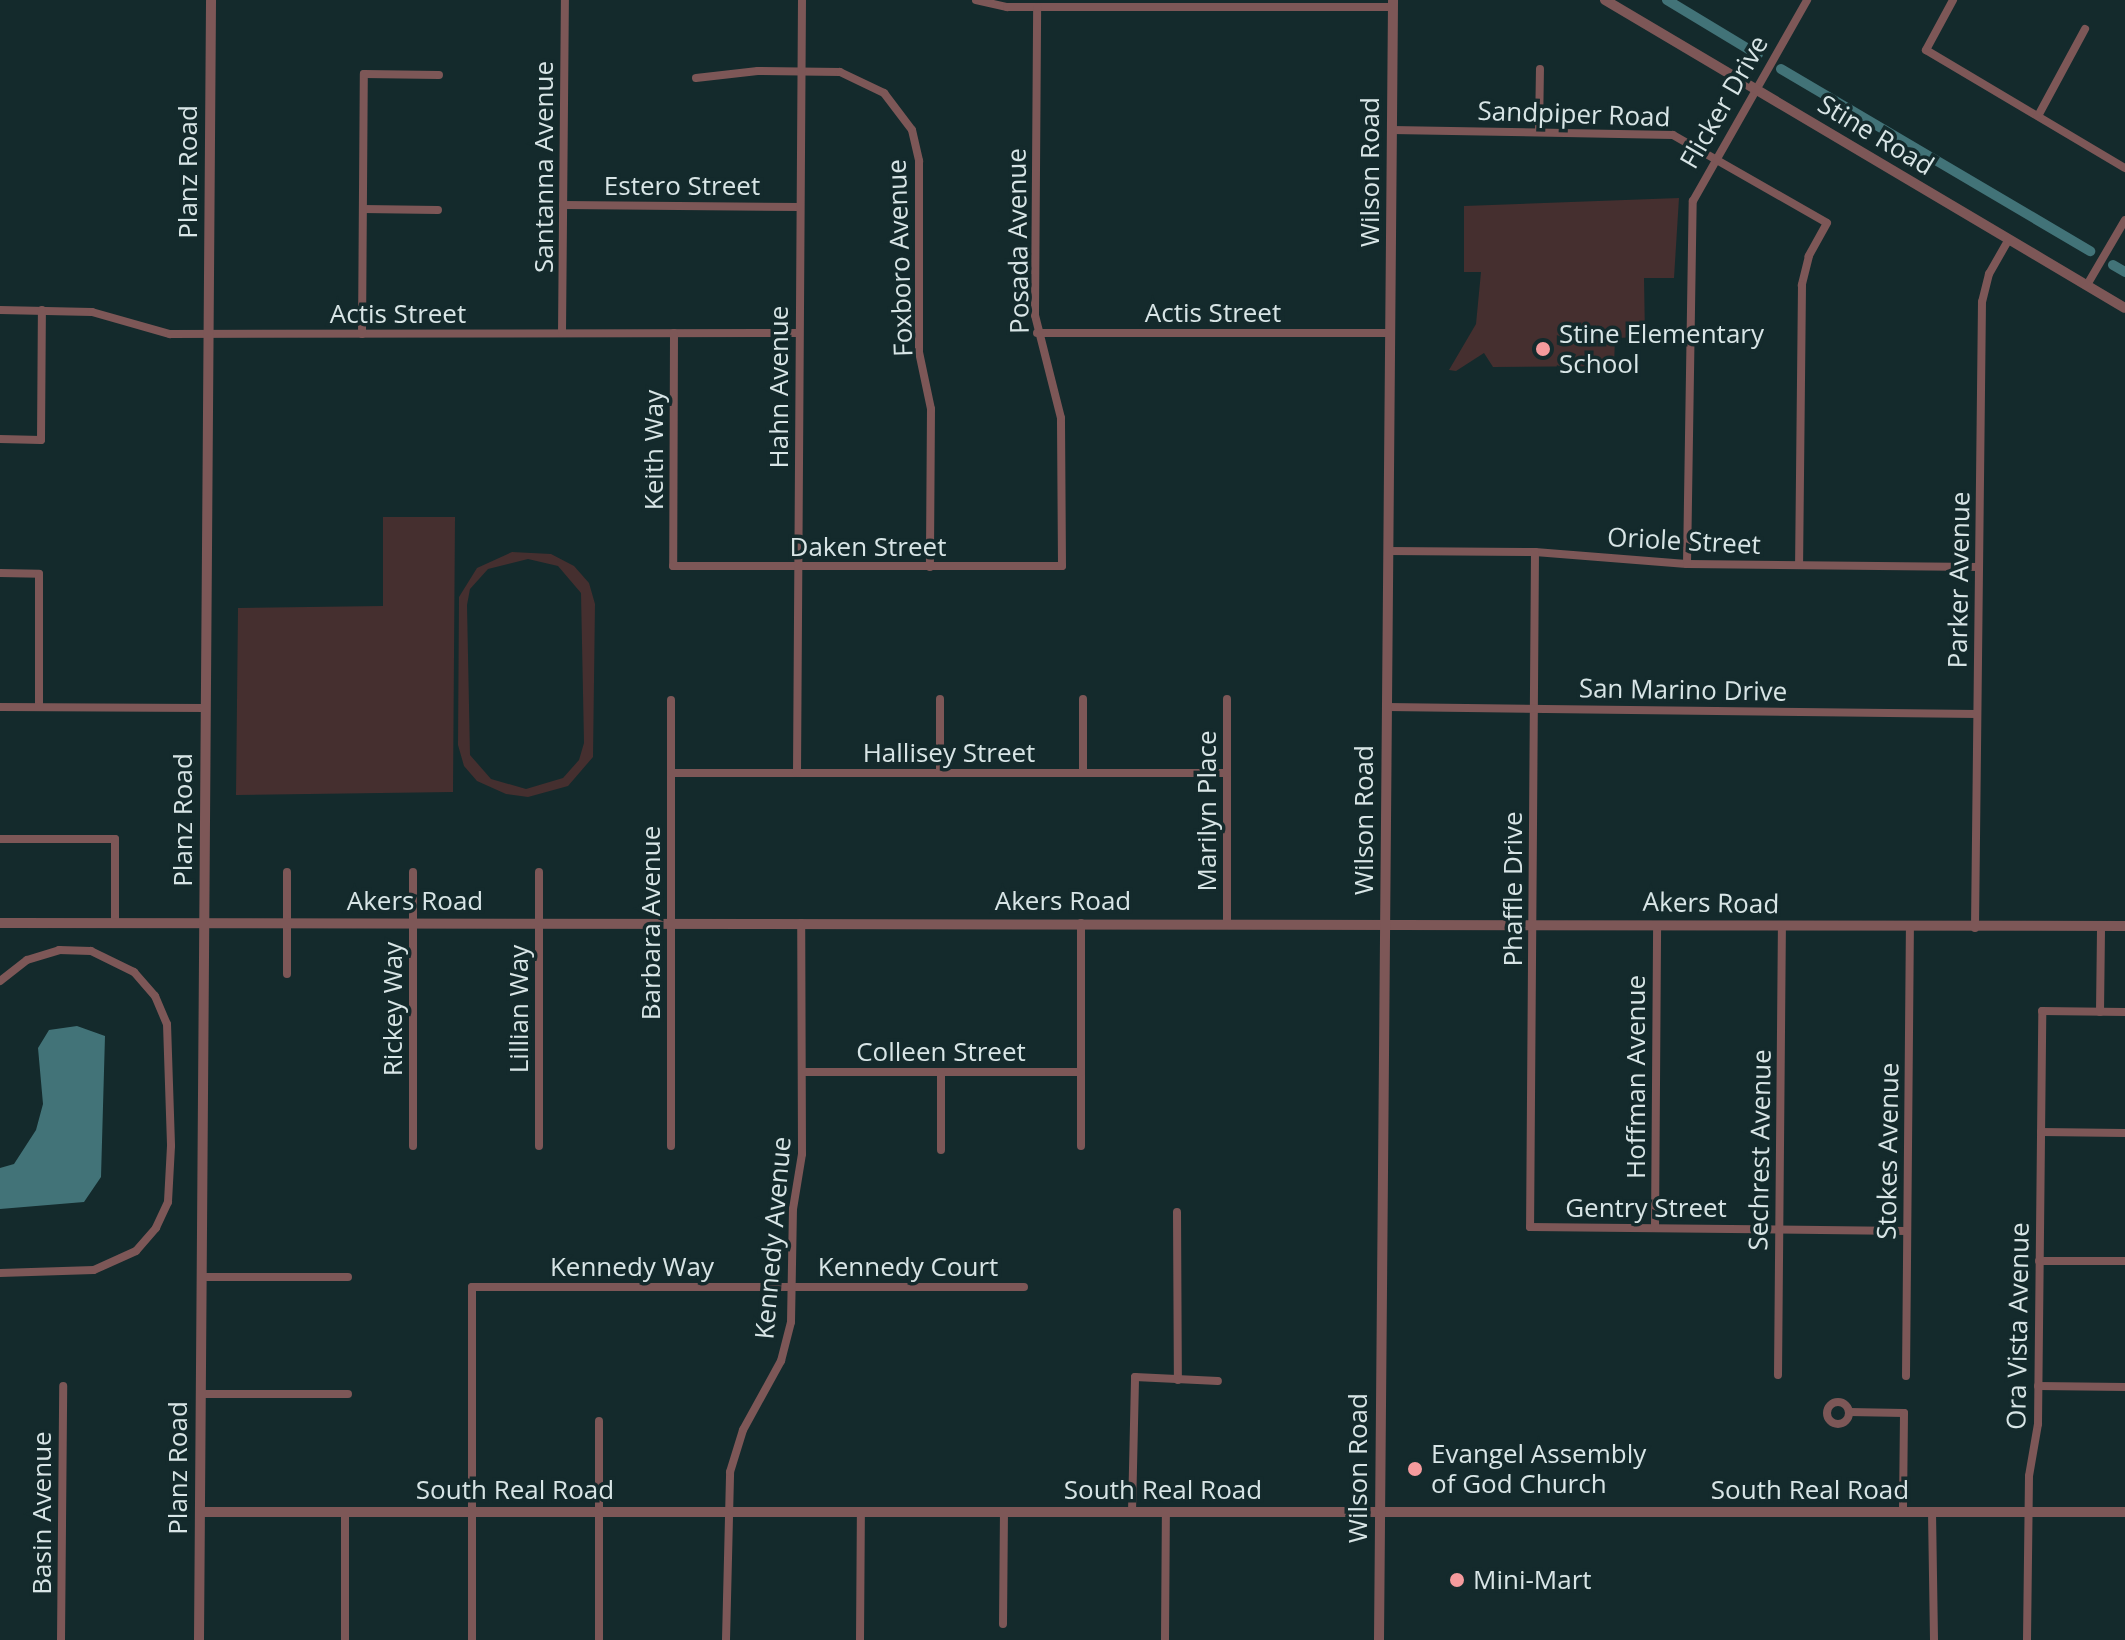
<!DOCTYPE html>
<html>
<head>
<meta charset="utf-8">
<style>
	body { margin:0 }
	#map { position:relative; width:2125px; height:1640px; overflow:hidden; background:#142a2c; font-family:"Open Sans",sans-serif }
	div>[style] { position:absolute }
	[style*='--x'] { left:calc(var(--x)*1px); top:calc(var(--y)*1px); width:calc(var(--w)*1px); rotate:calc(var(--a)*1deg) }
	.green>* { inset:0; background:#452f2f }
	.water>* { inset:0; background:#427378 }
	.canal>* { height:10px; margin:-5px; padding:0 5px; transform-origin:5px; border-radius:5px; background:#427378 }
	.minor>* { height:8px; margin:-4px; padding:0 4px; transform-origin:4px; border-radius:4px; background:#7d5757 }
	.minor>.ring { margin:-4px; padding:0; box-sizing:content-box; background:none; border:8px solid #7d5757; border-radius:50% }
	.tertiary>* { height:10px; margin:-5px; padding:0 5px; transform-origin:5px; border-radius:5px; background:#7d5757 }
	.dots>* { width:22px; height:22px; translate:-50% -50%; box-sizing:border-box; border:4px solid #142a2c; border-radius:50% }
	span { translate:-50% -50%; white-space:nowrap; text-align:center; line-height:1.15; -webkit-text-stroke:7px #142a2c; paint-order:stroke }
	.street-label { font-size:26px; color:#d8e5e6 }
	.poi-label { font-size:26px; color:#d8e5e6 }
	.left { translate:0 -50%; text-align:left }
</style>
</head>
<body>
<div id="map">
	<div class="green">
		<i style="clip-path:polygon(1679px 198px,1674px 278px,1644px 278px,1645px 337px,1615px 338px,1614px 366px,1493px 367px,1484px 353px,1456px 371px,1449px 370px,1476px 324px,1481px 272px,1464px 272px,1464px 206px)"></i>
		<i style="clip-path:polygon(383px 517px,455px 517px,453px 792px,236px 795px,238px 608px,383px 606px)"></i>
		<i style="clip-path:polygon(evenodd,512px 552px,551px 554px,574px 566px,589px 583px,595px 604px,593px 757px,568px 786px,528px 797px,506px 794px,477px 781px,464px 766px,458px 745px,459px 597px,477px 568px,512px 552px,528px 559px,558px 566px,581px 593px,584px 743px,579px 760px,563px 778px,526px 789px,491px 779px,470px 755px,467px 605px,470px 589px,488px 569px,528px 559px)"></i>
	</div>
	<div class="water">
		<i style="clip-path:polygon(77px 1026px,105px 1036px,101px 1177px,84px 1202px,0 1209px,0 1168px,14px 1164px,36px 1130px,43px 1104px,38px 1048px,49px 1030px)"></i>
	</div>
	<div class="canal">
		<i style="--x:1667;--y:0;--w:106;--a:31.1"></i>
		<i style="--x:1781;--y:69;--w:359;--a:30.5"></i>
		<i style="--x:2113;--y:265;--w:14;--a:30"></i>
	</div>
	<div class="minor">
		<i style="--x:976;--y:0;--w:32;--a:13"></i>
		<i style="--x:1007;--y:7;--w:386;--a:0"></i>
		<i style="--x:1953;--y:0;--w:57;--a:118.4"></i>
		<i style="--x:1926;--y:50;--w:231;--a:30.7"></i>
		<i style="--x:696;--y:78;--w:62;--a:-6.4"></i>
		<i style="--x:758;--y:71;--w:82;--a:0.7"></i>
		<i style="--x:840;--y:72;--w:49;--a:25.5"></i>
		<i style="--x:884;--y:93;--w:46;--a:52.9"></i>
		<i style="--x:912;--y:130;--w:32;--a:77"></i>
		<i style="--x:919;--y:161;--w:191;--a:90"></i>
		<i style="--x:919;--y:352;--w:58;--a:78.1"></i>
		<i style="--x:931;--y:409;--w:158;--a:90.4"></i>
		<i style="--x:2038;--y:116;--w:99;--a:-61.6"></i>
		<i style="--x:1392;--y:130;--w:281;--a:1"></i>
		<i style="--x:1673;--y:135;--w:177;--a:29.7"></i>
		<i style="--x:1827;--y:223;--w:38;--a:119"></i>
		<i style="--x:1809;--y:256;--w:30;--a:104"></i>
		<i style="--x:1802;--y:285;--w:280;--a:90.6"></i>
		<i style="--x:1539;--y:131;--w:62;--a:-89.1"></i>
		<i style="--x:563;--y:205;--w:237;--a:0.5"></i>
		<i style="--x:363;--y:209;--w:75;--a:0.8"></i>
		<i style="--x:2087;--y:285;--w:75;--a:-59.7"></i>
		<i style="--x:0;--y:310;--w:92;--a:1.2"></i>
		<i style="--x:92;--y:312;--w:81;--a:15.8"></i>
		<i style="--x:170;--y:334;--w:629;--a:-0.09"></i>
		<i style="--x:562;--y:333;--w:333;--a:-89.5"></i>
		<i style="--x:674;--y:333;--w:233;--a:90.2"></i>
		<i style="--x:673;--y:566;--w:389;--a:0"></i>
		<i style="--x:1062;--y:566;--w:148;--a:-90.4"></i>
		<i style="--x:1061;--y:418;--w:106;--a:-104.2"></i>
		<i style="--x:1035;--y:315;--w:308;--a:-89.6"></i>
		<i style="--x:1037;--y:333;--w:353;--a:0"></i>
		<i style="--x:362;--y:334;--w:260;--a:-89.6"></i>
		<i style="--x:364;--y:74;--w:75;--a:0.8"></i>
		<i style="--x:0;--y:439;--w:41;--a:1.4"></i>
		<i style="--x:41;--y:440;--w:130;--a:-89.6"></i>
		<i style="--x:1388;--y:551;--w:147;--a:0.4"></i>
		<i style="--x:1535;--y:552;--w:152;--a:4.5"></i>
		<i style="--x:1687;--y:564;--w:292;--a:0.6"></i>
		<i style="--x:1535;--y:552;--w:675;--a:90.42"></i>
		<i style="--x:1530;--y:1227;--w:377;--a:0.6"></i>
		<i style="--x:1687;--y:564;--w:363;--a:-89.1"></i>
		<i style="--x:1693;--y:201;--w:231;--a:-60.4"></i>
		<i style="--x:0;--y:573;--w:39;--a:1"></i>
		<i style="--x:39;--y:574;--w:133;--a:90"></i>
		<i style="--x:940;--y:699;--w:74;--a:90"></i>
		<i style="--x:1083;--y:699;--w:74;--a:90"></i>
		<i style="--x:1227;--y:699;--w:224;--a:90"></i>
		<i style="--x:671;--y:700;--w:446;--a:90"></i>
		<i style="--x:0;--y:707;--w:206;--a:0.3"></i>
		<i style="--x:1387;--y:707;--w:590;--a:0.68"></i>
		<i style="--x:671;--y:773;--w:556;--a:0"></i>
		<i style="--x:797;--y:773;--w:773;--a:-89.63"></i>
		<i style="--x:0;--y:839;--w:115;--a:0"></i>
		<i style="--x:115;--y:839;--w:84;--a:90"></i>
		<i style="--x:287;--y:872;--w:102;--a:90"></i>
		<i style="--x:413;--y:872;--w:274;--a:90"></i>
		<i style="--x:539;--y:872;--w:274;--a:90"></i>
		<i style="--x:1081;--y:923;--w:223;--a:90"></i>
		<i style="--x:1975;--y:928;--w:626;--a:-89.36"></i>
		<i style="--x:1982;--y:302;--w:29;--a:-76"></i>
		<i style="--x:1989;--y:274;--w:40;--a:-60.3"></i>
		<i style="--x:0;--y:981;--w:34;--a:-38"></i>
		<i style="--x:27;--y:960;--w:34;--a:-17"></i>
		<i style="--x:59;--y:950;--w:32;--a:2"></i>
		<i style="--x:91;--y:951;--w:48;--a:26"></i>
		<i style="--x:134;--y:972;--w:32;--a:49"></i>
		<i style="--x:155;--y:996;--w:30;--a:67"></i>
		<i style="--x:167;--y:1024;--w:122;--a:88.1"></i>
		<i style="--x:171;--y:1146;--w:56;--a:93.1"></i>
		<i style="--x:168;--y:1202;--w:29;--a:115"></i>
		<i style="--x:156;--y:1228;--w:30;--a:131"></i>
		<i style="--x:136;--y:1251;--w:46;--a:155.7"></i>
		<i style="--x:94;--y:1270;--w:94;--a:178.2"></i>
		<i style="--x:2100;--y:1012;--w:85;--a:-89.3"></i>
		<i style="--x:802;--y:1072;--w:279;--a:0"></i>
		<i style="--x:941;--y:1072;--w:78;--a:90"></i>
		<i style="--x:2041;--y:1132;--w:84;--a:0.7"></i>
		<i style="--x:1177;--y:1212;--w:168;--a:89.7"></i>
		<i style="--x:1655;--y:1228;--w:303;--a:-89.6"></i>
		<i style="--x:2039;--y:1261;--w:86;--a:0"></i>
		<i style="--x:202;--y:1277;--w:146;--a:0"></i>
		<i style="--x:1778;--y:1375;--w:449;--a:-89.5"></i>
		<i style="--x:1906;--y:1376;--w:449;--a:-89.5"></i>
		<i style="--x:2038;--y:1386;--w:87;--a:0.7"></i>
		<i style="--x:201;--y:1394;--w:147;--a:0"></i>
		<i class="ring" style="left:1827px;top:1402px;width:14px;height:14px"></i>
		<i style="--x:1849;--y:1412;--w:55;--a:1"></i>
		<i style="--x:1904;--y:1413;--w:99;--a:90.6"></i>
		<i style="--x:599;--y:1421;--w:219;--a:90"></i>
		<i style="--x:345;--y:1512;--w:128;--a:90"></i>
		<i style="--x:1132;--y:1512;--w:135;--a:-88.7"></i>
		<i style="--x:1135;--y:1377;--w:83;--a:2.8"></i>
		<i style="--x:1932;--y:1512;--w:128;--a:89.1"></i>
		<i style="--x:1003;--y:1624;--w:112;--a:-89.5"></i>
		<i style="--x:61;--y:1640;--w:254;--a:-89.5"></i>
		<i style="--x:472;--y:1640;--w:353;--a:-90"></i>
		<i style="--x:472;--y:1287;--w:552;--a:0"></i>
		<i style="--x:726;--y:1640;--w:168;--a:-88.6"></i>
		<i style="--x:730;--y:1472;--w:44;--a:-72.8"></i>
		<i style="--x:743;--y:1430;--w:79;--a:-61.2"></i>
		<i style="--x:781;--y:1361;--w:40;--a:-75.6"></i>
		<i style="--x:791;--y:1322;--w:113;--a:-89"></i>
		<i style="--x:793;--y:1209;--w:56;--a:-80.7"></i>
		<i style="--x:802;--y:1154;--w:231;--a:-90.2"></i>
		<i style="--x:860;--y:1640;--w:128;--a:-89.6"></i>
		<i style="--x:1165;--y:1640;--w:128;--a:-89.6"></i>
		<i style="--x:2027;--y:1640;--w:164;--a:-89.3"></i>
		<i style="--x:2029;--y:1476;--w:53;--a:-80.2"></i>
		<i style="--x:2038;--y:1424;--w:413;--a:-89.4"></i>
		<i style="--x:2042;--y:1011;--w:83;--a:0.7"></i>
	</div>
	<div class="tertiary">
		<i style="--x:1605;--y:0;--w:604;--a:30.64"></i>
		<i style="--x:0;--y:923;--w:2125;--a:0.08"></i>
		<i style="--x:200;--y:1512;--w:1925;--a:0"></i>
		<i style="--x:199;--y:1640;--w:1640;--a:-89.58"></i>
		<i style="--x:1379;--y:1640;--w:1640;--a:-89.51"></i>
	</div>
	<div class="dots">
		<i style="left:1543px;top:349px;background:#f59b9d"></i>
		<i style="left:1415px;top:1469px;background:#f59b9d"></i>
		<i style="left:1457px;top:1580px;background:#f59b9d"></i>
	</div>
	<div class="street-label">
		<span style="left:1724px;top:102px;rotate:-60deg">Flicker Drive</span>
		<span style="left:1574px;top:114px;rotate:2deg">Sandpiper Road</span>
		<span style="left:1876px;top:135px;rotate:31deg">Stine Road</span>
		<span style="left:544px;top:167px;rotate:-90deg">Santanna Avenue</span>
		<span style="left:188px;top:172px;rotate:-90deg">Planz Road</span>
		<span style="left:1370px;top:172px;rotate:-90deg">Wilson Road</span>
		<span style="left:682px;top:186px">Estero Street</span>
		<span style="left:1018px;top:241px;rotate:-91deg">Posada Avenue</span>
		<span style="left:900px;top:258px;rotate:-92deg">Foxboro Avenue</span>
		<span style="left:1213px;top:313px">Actis Street</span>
		<span style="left:398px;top:314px">Actis Street</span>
		<span style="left:779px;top:387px;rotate:-90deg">Hahn Avenue</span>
		<span style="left:654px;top:450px;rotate:-90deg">Keith Way</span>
		<span style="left:1684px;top:541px;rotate:3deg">Oriole Street</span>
		<span style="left:868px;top:547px">Daken Street</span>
		<span style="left:1959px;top:580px;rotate:-89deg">Parker Avenue</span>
		<span style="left:1683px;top:690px;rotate:1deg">San Marino Drive</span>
		<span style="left:949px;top:753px">Hallisey Street</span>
		<span style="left:1207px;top:811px;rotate:-90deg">Marilyn Place</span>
		<span style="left:183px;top:820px;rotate:-90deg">Planz Road</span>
		<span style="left:1364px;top:820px;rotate:-90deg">Wilson Road</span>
		<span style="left:1513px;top:889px;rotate:-90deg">Phaffle Drive</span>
		<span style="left:415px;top:901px">Akers Road</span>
		<span style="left:1063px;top:901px">Akers Road</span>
		<span style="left:1711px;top:903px;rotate:1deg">Akers Road</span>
		<span style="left:651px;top:923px;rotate:-90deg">Barbara Avenue</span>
		<span style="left:393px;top:1009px;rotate:-90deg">Rickey Way</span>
		<span style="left:519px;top:1009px;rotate:-90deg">Lillian Way</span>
		<span style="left:941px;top:1052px">Colleen Street</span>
		<span style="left:1636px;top:1077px;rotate:-90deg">Hoffman Avenue</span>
		<span style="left:1760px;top:1150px;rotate:-89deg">Sechrest Avenue</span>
		<span style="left:1888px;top:1151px;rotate:-89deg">Stokes Avenue</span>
		<span style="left:1646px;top:1208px">Gentry Street</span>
		<span style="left:773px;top:1238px;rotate:-85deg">Kennedy Avenue</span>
		<span style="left:632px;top:1267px">Kennedy Way</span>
		<span style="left:908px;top:1267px">Kennedy Court</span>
		<span style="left:2018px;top:1326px;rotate:-89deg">Ora Vista Avenue</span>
		<span style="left:178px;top:1468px;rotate:-90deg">Planz Road</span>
		<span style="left:1358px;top:1468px;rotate:-90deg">Wilson Road</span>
		<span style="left:515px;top:1490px">South Real Road</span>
		<span style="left:1163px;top:1490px">South Real Road</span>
		<span style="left:1810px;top:1490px">South Real Road</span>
		<span style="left:42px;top:1513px;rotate:-90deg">Basin Avenue</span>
	</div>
	<div class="poi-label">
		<span class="left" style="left:1559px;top:349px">Stine Elementary<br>School</span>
		<span class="left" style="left:1431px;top:1469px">Evangel Assembly<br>of God Church</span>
		<span class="left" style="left:1473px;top:1580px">Mini-Mart</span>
	</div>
</div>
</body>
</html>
